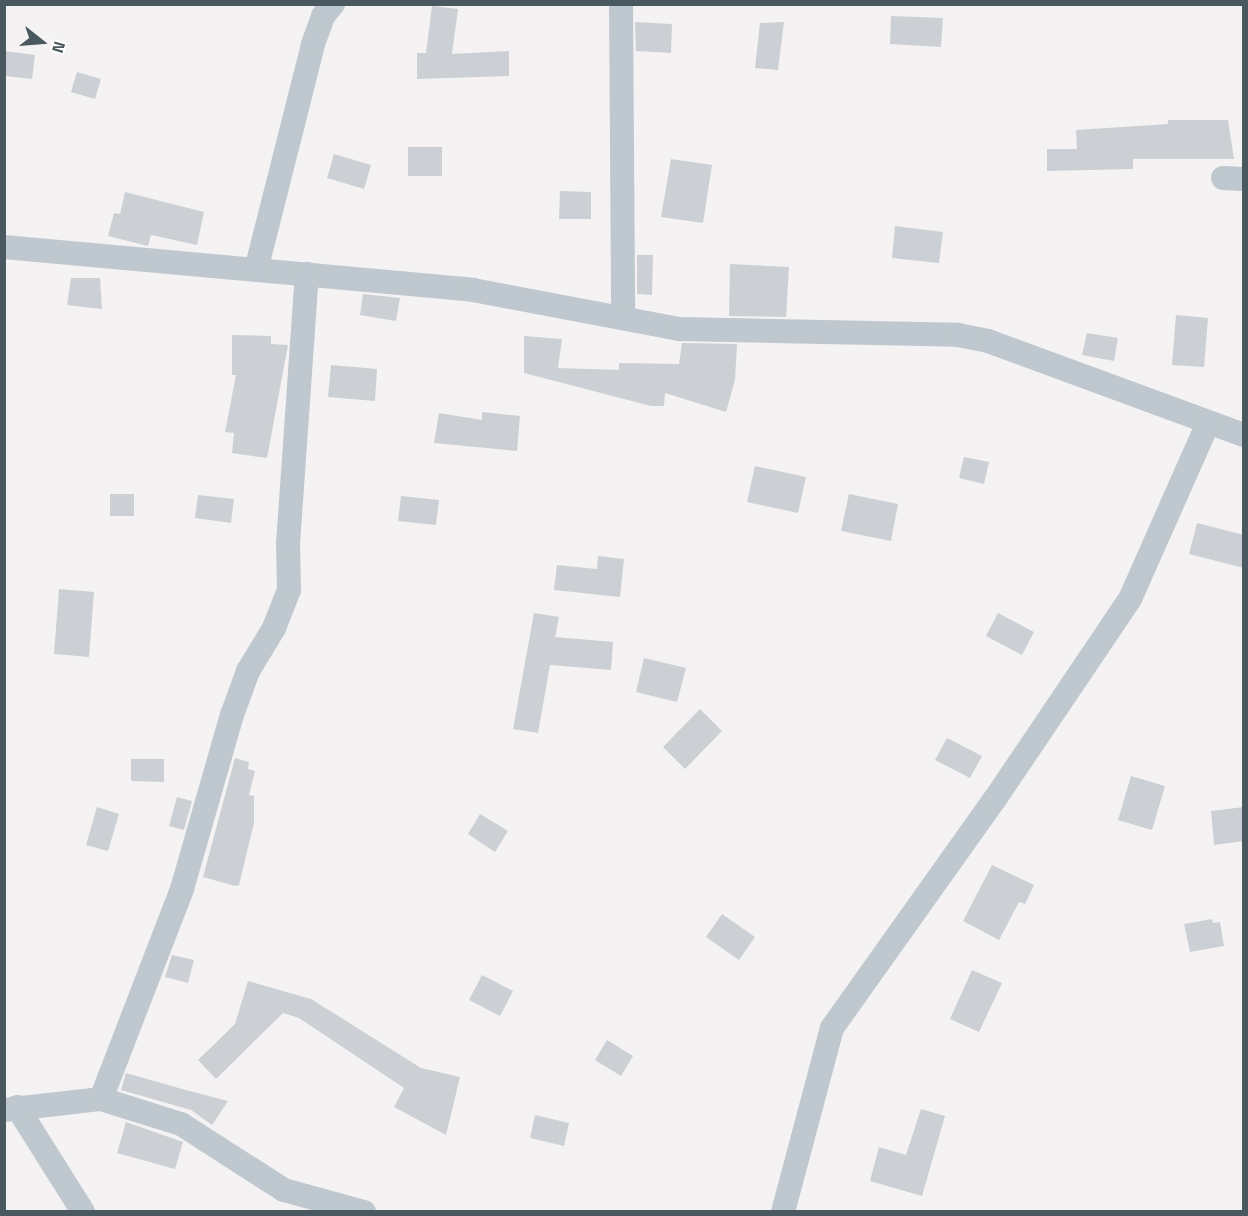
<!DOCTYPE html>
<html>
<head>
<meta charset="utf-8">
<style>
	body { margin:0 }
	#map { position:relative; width:1248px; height:1216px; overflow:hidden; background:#f4f2f2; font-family:"Titillium Web",sans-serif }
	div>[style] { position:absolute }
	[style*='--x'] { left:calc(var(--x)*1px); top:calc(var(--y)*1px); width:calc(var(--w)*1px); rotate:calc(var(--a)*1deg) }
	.building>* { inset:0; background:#ccd0d4 }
	.minor>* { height:24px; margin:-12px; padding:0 12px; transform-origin:12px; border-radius:12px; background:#bec8ce }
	span { translate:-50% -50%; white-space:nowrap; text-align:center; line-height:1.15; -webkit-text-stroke:4.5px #fff; paint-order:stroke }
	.frame { position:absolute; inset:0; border:6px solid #4a585f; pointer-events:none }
	.north { position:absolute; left:12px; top:12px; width:60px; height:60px; -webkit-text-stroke:4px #fff; paint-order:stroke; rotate:107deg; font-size:16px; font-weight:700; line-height:24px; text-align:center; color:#4a585f }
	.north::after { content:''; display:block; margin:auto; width:21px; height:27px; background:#4a585f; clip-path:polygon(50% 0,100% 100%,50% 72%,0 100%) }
</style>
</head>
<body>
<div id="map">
	<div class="building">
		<i style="clip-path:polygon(432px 6px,458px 9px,452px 54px,509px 51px,509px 76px,417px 79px,417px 53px,426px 53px)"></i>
		<i style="clip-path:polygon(891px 16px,943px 18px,941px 47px,890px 44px)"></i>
		<i style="clip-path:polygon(635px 22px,672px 24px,671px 53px,636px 51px)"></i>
		<i style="clip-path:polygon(784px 22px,778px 70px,755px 68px,760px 23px)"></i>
		<i style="clip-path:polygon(4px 51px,35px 55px,32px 79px,4px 76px)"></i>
		<i style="clip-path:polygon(77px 72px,101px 79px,95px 99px,71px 92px)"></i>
		<i style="clip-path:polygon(1168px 120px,1228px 120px,1234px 159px,1133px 159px,1133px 169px,1047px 171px,1047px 149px,1077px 149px,1076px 130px,1168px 124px)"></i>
		<i style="clip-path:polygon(408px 147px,442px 147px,442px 176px,408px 176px)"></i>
		<i style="clip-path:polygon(334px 154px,371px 165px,364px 189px,327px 178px)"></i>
		<i style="clip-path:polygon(671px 159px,712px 165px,703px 223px,661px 217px)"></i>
		<i style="clip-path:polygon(560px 191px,591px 192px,591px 219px,559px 219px)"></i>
		<i style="clip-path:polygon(125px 192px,204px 212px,197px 245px,151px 235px,148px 246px,108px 236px,114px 213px,120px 214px)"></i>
		<i style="clip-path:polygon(895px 226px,943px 232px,939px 263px,892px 258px)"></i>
		<i style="clip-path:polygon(637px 255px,653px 255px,652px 295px,637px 294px)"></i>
		<i style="clip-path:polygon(730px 264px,789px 267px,786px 317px,729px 316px)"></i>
		<i style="clip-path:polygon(71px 278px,100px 278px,102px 309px,67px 305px)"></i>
		<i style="clip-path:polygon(363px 294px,400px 298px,396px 321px,360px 315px)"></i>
		<i style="clip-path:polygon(1176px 315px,1208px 318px,1204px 367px,1172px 365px)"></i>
		<i style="clip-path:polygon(1087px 333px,1118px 338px,1114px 361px,1082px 355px)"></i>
		<i style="clip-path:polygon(232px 335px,271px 336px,271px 344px,288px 345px,267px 458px,232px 453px,234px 433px,225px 432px,236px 375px,232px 375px)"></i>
		<i style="clip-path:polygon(524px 336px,562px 339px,558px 368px,619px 370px,619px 363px,679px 364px,682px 343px,737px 344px,735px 380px,726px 412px,665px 393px,664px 406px,651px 406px,524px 373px)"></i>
		<i style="clip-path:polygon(331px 365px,377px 369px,375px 401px,328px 397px)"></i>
		<i style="clip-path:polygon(482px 412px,520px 416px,517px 451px,434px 443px,439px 413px,482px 420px)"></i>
		<i style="clip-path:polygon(964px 457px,989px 462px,984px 484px,959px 478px)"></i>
		<i style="clip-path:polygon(755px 466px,806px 477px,798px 513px,747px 502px)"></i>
		<i style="clip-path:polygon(110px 494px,134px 494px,134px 516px,110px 516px)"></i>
		<i style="clip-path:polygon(849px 494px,898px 504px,891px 541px,841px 531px)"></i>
		<i style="clip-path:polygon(198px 495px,234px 499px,231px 523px,195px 518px)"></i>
		<i style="clip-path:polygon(401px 496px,439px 500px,436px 525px,398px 521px)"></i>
		<i style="clip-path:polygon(1197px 523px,1244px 535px,1244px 568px,1189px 554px)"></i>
		<i style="clip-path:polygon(598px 556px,624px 559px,620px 597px,554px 590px,557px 565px,597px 569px)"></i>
		<i style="clip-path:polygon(59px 589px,94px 592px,89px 657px,54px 654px)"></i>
		<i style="clip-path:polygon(534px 613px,559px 617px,555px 637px,613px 642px,611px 670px,550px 665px,538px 733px,513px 729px)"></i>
		<i style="clip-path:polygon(998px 613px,1034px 632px,1022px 655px,986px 636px)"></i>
		<i style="clip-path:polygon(644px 658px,686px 668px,677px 702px,636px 692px)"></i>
		<i style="clip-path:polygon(700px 709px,722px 731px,685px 769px,663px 747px)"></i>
		<i style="clip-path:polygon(947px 738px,982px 756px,970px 778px,935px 760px)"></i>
		<i style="clip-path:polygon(235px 758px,249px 762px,248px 769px,255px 771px,249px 795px,254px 796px,254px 823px,239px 885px,235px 886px,203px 877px)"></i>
		<i style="clip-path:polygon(131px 759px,164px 759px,164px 782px,131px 781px)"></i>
		<i style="clip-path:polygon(1131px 776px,1165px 786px,1152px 830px,1118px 820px)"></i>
		<i style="clip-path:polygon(177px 797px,192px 801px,184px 830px,169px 826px)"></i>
		<i style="clip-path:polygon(97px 807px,119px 814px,108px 851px,86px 845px)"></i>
		<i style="clip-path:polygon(1244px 807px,1244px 841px,1214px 845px,1211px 811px)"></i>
		<i style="clip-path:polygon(480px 814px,508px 831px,495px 852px,468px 834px)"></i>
		<i style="clip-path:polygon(992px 865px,1034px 885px,1025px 904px,1019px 902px,999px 940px,963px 921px)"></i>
		<i style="clip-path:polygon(722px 914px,755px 937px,739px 960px,706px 937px)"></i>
		<i style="clip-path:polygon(1212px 919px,1213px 923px,1220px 922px,1224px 946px,1190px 952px,1184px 924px)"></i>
		<i style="clip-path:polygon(172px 955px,194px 960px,188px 983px,165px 977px)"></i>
		<i style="clip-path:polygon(972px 970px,1002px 983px,979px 1032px,950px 1019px)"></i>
		<i style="clip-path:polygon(482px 975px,513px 991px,500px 1016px,469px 1000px)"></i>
		<i style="clip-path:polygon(248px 981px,311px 999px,421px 1068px,460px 1077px,446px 1135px,394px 1107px,404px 1088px,299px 1018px,283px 1013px,216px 1079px,198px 1060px,235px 1024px)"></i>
		<i style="clip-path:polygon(607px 1040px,633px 1056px,621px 1076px,595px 1060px)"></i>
		<i style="clip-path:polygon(126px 1073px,182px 1089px,228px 1101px,212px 1125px,191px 1110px,121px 1090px)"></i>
		<i style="clip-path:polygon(921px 1109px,945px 1116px,922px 1196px,870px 1181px,879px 1147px,906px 1155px)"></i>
		<i style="clip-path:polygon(535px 1115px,569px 1123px,564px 1146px,530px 1138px)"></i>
		<i style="clip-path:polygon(126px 1122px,183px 1142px,175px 1169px,117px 1153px)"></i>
	</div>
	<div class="minor">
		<i style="--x:621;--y:4;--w:313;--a:89.6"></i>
		<i style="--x:1223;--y:178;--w:21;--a:3"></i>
		<i style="--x:4;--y:247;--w:471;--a:5.2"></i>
		<i style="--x:473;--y:290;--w:211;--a:10.7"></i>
		<i style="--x:680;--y:329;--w:278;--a:1.2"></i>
		<i style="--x:958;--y:335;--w:31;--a:11"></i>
		<i style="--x:988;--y:341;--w:273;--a:20.2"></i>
		<i style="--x:256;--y:270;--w:233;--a:-75.8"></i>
		<i style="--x:313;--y:44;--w:30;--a:-70"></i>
		<i style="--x:323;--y:16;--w:16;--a:-50"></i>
		<i style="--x:101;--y:1099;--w:84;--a:17.4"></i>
		<i style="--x:181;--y:1124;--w:122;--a:32.7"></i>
		<i style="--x:284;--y:1190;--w:83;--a:15.4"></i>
		<i style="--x:17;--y:1107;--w:124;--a:57.8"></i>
		<i style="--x:4;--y:1110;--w:98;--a:-6.5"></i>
		<i style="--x:101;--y:1099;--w:225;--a:-68.9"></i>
		<i style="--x:182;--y:889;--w:181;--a:-74"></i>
		<i style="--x:232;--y:715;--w:47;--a:-70"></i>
		<i style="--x:248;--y:671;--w:50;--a:-58.8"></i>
		<i style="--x:274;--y:628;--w:41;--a:-68.5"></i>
		<i style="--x:289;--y:590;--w:46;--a:-91.2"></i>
		<i style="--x:288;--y:544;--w:271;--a:-86"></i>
		<i style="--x:783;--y:1212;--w:190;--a:-75.1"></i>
		<i style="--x:832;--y:1028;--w:281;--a:-54.6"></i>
		<i style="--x:995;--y:799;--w:241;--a:-56"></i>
		<i style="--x:1130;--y:599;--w:193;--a:-66.1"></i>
	</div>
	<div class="frame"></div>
	<div class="north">N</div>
</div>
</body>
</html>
